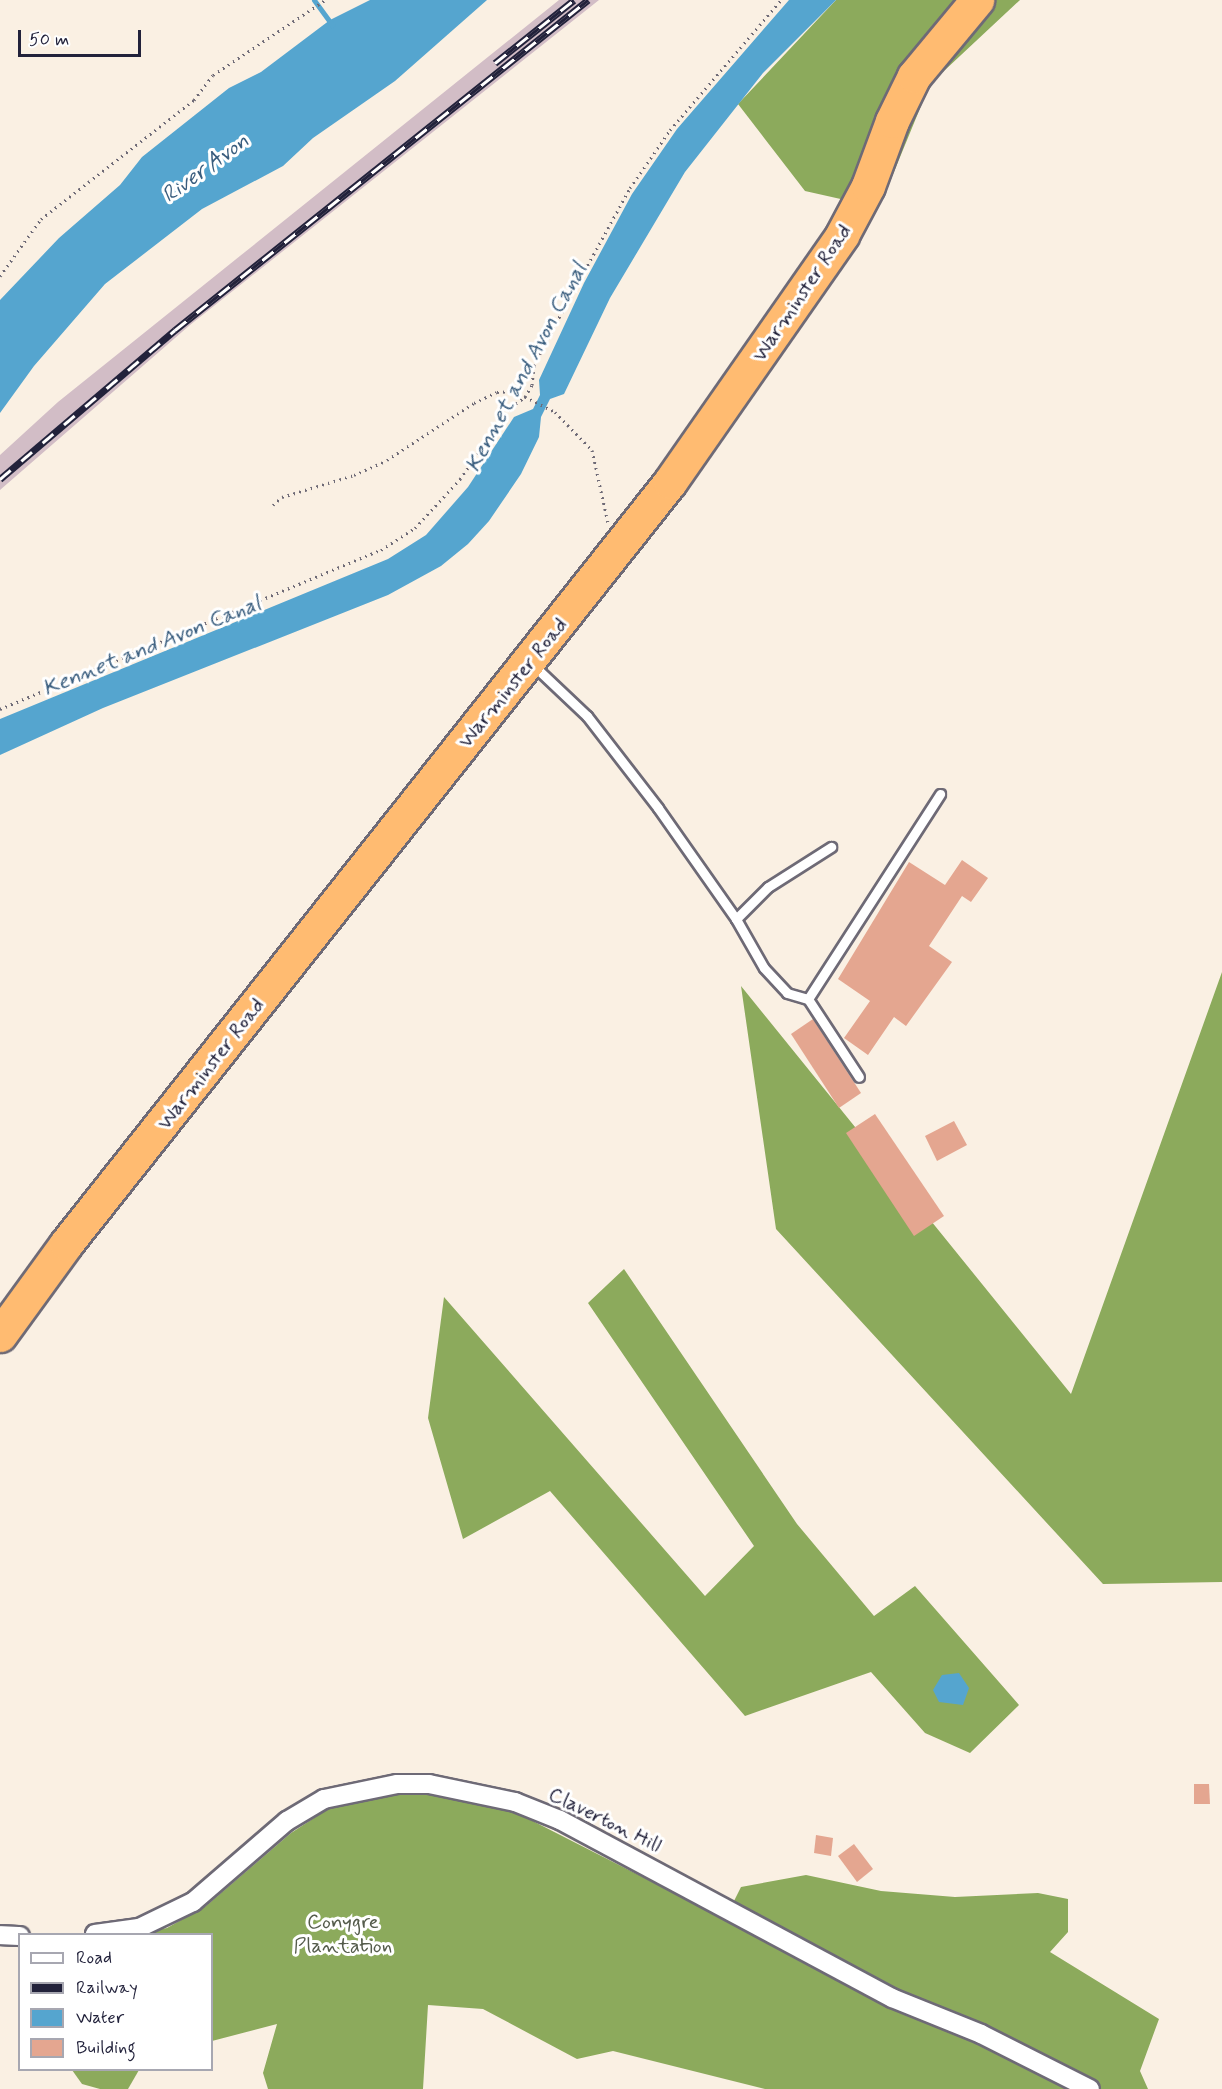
<!DOCTYPE html>
<html>
<head>
<meta charset="utf-8">
<style>
	body { margin:0 }
	#map { position:relative; width:1222px; height:2089px; overflow:hidden; background:#faf0e3; font-family:Mynerve,sans-serif }
	div>[style] { position:absolute }
	[style*='--x'] { left:calc(var(--x)*1px); top:calc(var(--y)*1px); width:calc(var(--w)*1px); rotate:calc(var(--a)*1deg) }
	.industrial>* { inset:0; background:#d2bdc6 }
	.forest>* { inset:0; background:#8caa5c }
	.water>* { inset:0; background:#55a5cf }
	.stream>* { height:5px; margin:-2.5px; padding:0 2.5px; transform-origin:2.5px; border-radius:2.5px; background:#55a5cf }
	.building>* { inset:0; background:#e4a690 }
	.path>* { height:3px; margin-top:-1.5px; transform-origin:0; background:repeating-linear-gradient(90deg,#6e6a76 0 1.5px,transparent 0 6px) }
	.roads { filter:drop-shadow(2px 0 #6e6a76) drop-shadow(-2px 0 #6e6a76) drop-shadow(0 2px #6e6a76) drop-shadow(0 -2px #6e6a76) }
	.lane>* { height:9px; margin:-4.5px; padding:0 4.5px; transform-origin:4.5px; border-radius:4.5px; background:#fff }
	.street>* { height:18px; margin:-9px; padding:0 9px; transform-origin:9px; border-radius:9px; background:#fff }
	.highway>* { height:33px; margin:-16.5px; padding:0 16.5px; transform-origin:16.5px; border-radius:16.5px; background:#ffbb71 }
	.rail>* { height:7px; margin-top:-3.5px; transform-origin:0; background:repeating-linear-gradient(90deg,#fff 0 14px,#22223b 0 28px); box-sizing:border-box; border-block:2px solid #22223b }
	span { translate:-50% -50%; white-space:nowrap; text-align:center; line-height:1.15; -webkit-text-stroke:6px #fff; paint-order:stroke }
	.street-label { font-size:21px; color:#22223b }
	.park-label { font-size:21px; color:#545b4b }
	.water-label { font-size:22px; color:#395d7e; font-style:italic }
	.legend { position:absolute; left:18px; top:1933px; width:195px; height:138px; box-sizing:border-box; background:#fff; border:2px solid #a7a7b1; margin:0; padding:8px 10px; list-style:none; font-size:18px; color:#22223b }
	.legend li { display:flex; align-items:center; gap:12px; height:30px }
	.legend b { width:30px; border:2px solid #a7a7b1 }
	.scale { position:absolute; left:18px; top:30px; width:123px; height:27px; box-sizing:border-box; border:3px solid #22223b; border-top:0; padding-left:8px; font-size:18px; line-height:21px; white-space:nowrap; color:#22223b; -webkit-text-stroke:4px #fff; paint-order:stroke }
</style>
</head>
<body>
<div id="map">
	<div class="industrial">
		<i style="clip-path:polygon(559px 0,599px 0,190px 325px,0 490px,0 455px,58px 402px)"></i>
	</div>
	<div class="forest">
		<i style="clip-path:polygon(836px 0,1020px 0,930px 84px,889px 184px,854px 202px,805px 191px,738px 104px)"></i>
		<i style="clip-path:polygon(1222px 972px,1222px 1582px,1103px 1584px,776px 1229px,741px 986px,1071px 1394px)"></i>
		<i style="clip-path:polygon(624px 1269px,797px 1524px,874px 1616px,915px 1586px,1019px 1705px,970px 1753px,925px 1733px,871px 1672px,745px 1716px,550px 1491px,463px 1539px,428px 1418px,444px 1297px,705px 1596px,754px 1546px,588px 1303px)"></i>
		<i style="clip-path:polygon(398px 1793px,450px 1796px,517px 1813px,725px 1919px,741px 1887px,806px 1875px,881px 1891px,955px 1897px,1038px 1893px,1068px 1899px,1068px 1932px,1050px 1952px,1159px 2019px,1140px 2071px,1148px 2089px,765px 2089px,613px 2051px,577px 2059px,483px 2009px,428px 2005px,423px 2089px,268px 2089px,263px 2073px,277px 2024px,212px 2041px,212px 1934px,139px 1934px,167px 1928px,206px 1906px,291px 1833px,331px 1807px)"></i>
		<i style="clip-path:polygon(72px 2070px,139px 2070px,128px 2089px,100px 2089px,82px 2084px)"></i>
	</div>
	<div class="water">
		<i style="clip-path:polygon(370px 0,487px 0,395px 81px,313px 138px,283px 166px,202px 209px,105px 284px,34px 366px,0 413px,0 300px,59px 238px,120px 185px,142px 157px,229px 88px,261px 72px,330px 20px)"></i>
		<i style="clip-path:polygon(789px 0,836px 0,763px 73px,685px 172px,610px 298px,564px 394px,550px 399px,541px 417px,539px 437px,521px 474px,489px 521px,468px 544px,441px 566px,388px 595px,103px 708px,0 755px,0 719px,388px 559px,426px 535px,468px 487px,514px 417px,533px 409px,540px 395px,539px 380px,584px 283px,632px 194px,677px 129px)"></i>
		<i style="clip-path:polygon(959px 1673px,969px 1688px,963px 1705px,939px 1702px,933px 1690px,942px 1675px)"></i>
	</div>
	<div class="stream">
		<i style="--x:314;--y:0;--w:31;--a:54"></i>
	</div>
	<div class="building">
		<i style="clip-path:polygon(962px 860px,988px 878px,971px 902px,962px 896px,929px 946px,952px 962px,906px 1026px,894px 1017px,868px 1055px,844px 1038px,870px 1001px,838px 979px,909px 862px,945px 885px)"></i>
		<i style="clip-path:polygon(813px 1019px,861px 1093px,839px 1108px,791px 1034px)"></i>
		<i style="clip-path:polygon(875px 1114px,944px 1216px,914px 1236px,846px 1133px)"></i>
		<i style="clip-path:polygon(954px 1121px,967px 1145px,937px 1161px,925px 1136px)"></i>
		<i style="clip-path:polygon(1194px 1784px,1209px 1784px,1210px 1804px,1194px 1804px)"></i>
		<i style="clip-path:polygon(816px 1835px,833px 1838px,831px 1856px,814px 1853px)"></i>
		<i style="clip-path:polygon(854px 1844px,873px 1869px,857px 1882px,838px 1856px)"></i>
	</div>
	<div class="path">
		<i style="--x:0;--y:276;--w:70;--a:-54.3"></i>
		<i style="--x:41;--y:219;--w:194;--a:-37.9"></i>
		<i style="--x:194;--y:100;--w:31;--a:-53"></i>
		<i style="--x:213;--y:75;--w:135;--a:-33.8"></i>
		<i style="--x:273;--y:505;--w:12;--a:-42"></i>
		<i style="--x:282;--y:497;--w:75;--a:-17"></i>
		<i style="--x:354;--y:475;--w:36;--a:-24"></i>
		<i style="--x:387;--y:460;--w:104;--a:-33.2"></i>
		<i style="--x:474;--y:403;--w:25;--a:-26"></i>
		<i style="--x:497;--y:392;--w:17;--a:-3"></i>
		<i style="--x:514;--y:391;--w:46;--a:27.1"></i>
		<i style="--x:555;--y:412;--w:53;--a:45.8"></i>
		<i style="--x:592;--y:450;--w:75;--a:77.6"></i>
		<i style="--x:0;--y:709;--w:413;--a:-22.7"></i>
		<i style="--x:381;--y:550;--w:40;--a:-32.9"></i>
		<i style="--x:415;--y:528;--w:67;--a:-47.4"></i>
		<i style="--x:460;--y:479;--w:88;--a:-54.7"></i>
		<i style="--x:511;--y:407;--w:17;--a:-36"></i>
		<i style="--x:525;--y:397;--w:14;--a:-60"></i>
		<i style="--x:532;--y:385;--w:20;--a:-84"></i>
		<i style="--x:534;--y:365;--w:47;--a:-62.4"></i>
		<i style="--x:556;--y:323;--w:154;--a:-61.3"></i>
		<i style="--x:630;--y:188;--w:70;--a:-55.4"></i>
		<i style="--x:670;--y:130;--w:171;--a:-49.5"></i>
	</div>
	<div class="roads">
		<div class="lane">
			<i style="--x:532;--y:664;--w:76;--a:43.4"></i>
			<i style="--x:587;--y:716;--w:116;--a:52.3"></i>
			<i style="--x:658;--y:808;--w:136;--a:54.9"></i>
			<i style="--x:736;--y:919;--w:56;--a:60.3"></i>
			<i style="--x:764;--y:968;--w:34;--a:47"></i>
			<i style="--x:787;--y:993;--w:22;--a:16"></i>
			<i style="--x:808;--y:999;--w:93;--a:56.8"></i>
			<i style="--x:736;--y:919;--w:45;--a:-45"></i>
			<i style="--x:768;--y:887;--w:75;--a:-32.4"></i>
			<i style="--x:808;--y:999;--w:244;--a:-57.2"></i>
		</div>
		<div class="street">
			<i style="--x:95;--y:1934;--w:44;--a:-7.8"></i>
			<i style="--x:139;--y:1928;--w:60;--a:-25.7"></i>
			<i style="--x:193;--y:1902;--w:124;--a:-40.8"></i>
			<i style="--x:287;--y:1821;--w:43;--a:-30.7"></i>
			<i style="--x:324;--y:1799;--w:75;--a:-11.6"></i>
			<i style="--x:397;--y:1784;--w:32;--a:0"></i>
			<i style="--x:429;--y:1784;--w:88;--a:11.8"></i>
			<i style="--x:515;--y:1802;--w:48;--a:21.8"></i>
			<i style="--x:560;--y:1820;--w:377;--a:28.2"></i>
			<i style="--x:892;--y:1998;--w:96;--a:22"></i>
			<i style="--x:981;--y:2034;--w:122;--a:26.8"></i>
			<i style="--x:0;--y:1935;--w:20;--a:3"></i>
		</div>
		<div class="highway">
			<i style="--x:0;--y:1335;--w:112;--a:-54"></i>
			<i style="--x:66;--y:1244;--w:972;--a:-51.6"></i>
			<i style="--x:670;--y:482;--w:301;--a:-55.1"></i>
			<i style="--x:842;--y:235;--w:55;--a:-62"></i>
			<i style="--x:868;--y:186;--w:69;--a:-69.7"></i>
			<i style="--x:892;--y:121;--w:50;--a:-63.9"></i>
			<i style="--x:914;--y:76;--w:99;--a:-50.3"></i>
		</div>
	</div>
	<div class="rail">
		<i style="--x:495;--y:63;--w:101;--a:-38.6"></i>
		<i style="--x:0;--y:479;--w:230;--a:-40.4"></i>
		<i style="--x:175;--y:330;--w:529;--a:-38.63"></i>
	</div>
	<div class="street-label">
		<span style="left:802px;top:293px;rotate:-56deg">Warminster Road</span>
		<span style="left:513px;top:683px;rotate:-51deg">Warminster Road</span>
		<span style="left:211px;top:1064px;rotate:-52deg">Warminster Road</span>
		<span style="left:605px;top:1820px;rotate:26deg">Claverton Hill</span>
	</div>
	<div class="park-label">
		<span style="left:343px;top:1934px">Conygre<br>Plantation</span>
	</div>
	<div class="water-label">
		<span style="left:206px;top:169px;rotate:-36deg">River Avon</span>
		<span style="left:527px;top:368px;rotate:-62deg">Kennet and Avon Canal</span>
		<span style="left:152px;top:647px;rotate:-22deg">Kennet and Avon Canal</span>
	</div>
	<ul class="legend">
	<li><b style="height:8px;background:#fff"></b>Road</li>
	<li><b style="height:8px;background:#22223b"></b>Railway</li>
	<li><b style="height:16px;background:#55a5cf"></b>Water</li>
	<li><b style="height:16px;background:#e4a690"></b>Building</li>
	</ul>
	<div class="scale">50 m</div>
</div>
</body>
</html>
